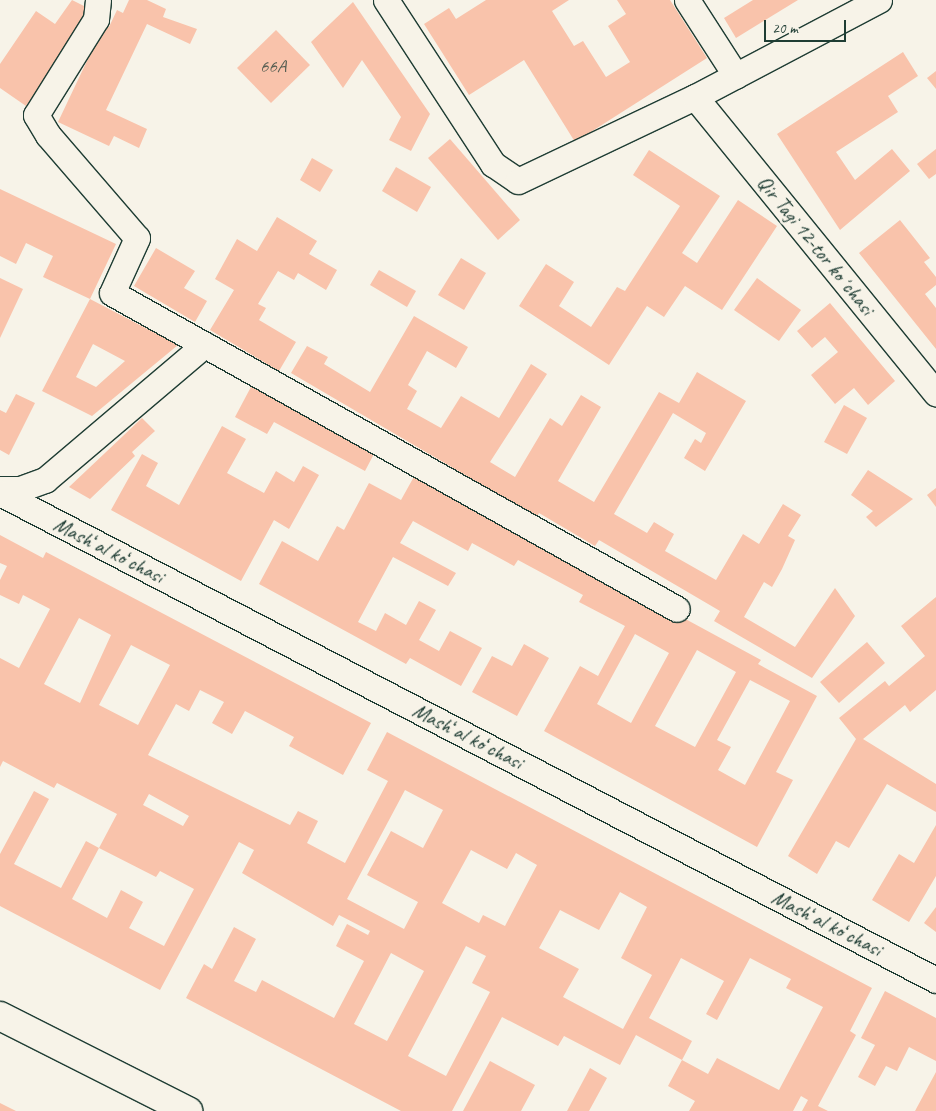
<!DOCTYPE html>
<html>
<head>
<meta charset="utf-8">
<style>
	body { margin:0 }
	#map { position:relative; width:936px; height:1111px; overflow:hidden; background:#f7f3e8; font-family:Caveat,sans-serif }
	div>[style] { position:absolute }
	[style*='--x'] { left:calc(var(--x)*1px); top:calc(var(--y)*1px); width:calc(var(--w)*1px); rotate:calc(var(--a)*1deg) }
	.building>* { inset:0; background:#f9c3ab }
	.roads { filter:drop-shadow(1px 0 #1f3d34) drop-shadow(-1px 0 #1f3d34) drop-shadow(0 1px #1f3d34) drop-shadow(0 -1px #1f3d34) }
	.street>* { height:25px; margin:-12.5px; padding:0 12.5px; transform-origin:12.5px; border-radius:12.5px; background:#f7f3e8 }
	.secondary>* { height:28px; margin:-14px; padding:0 14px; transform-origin:14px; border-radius:14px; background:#f7f3e8 }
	span { translate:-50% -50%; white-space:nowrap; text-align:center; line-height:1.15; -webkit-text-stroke:5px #f7f3e8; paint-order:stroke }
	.number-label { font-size:19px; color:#565e52 }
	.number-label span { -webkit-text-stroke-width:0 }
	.street-label { font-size:21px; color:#1f3d34 }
	.scale { position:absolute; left:764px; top:20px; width:82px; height:22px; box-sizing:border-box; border:2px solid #1f3d34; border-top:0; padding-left:6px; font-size:15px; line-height:18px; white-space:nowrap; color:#1f3d34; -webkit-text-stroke:4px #f7f3e8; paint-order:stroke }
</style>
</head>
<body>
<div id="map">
	<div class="building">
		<i style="clip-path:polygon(72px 0,92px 10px,26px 106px,0 88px,0 64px,36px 11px,55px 24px)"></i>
		<i style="clip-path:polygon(129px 0,147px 0,166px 9px,163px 17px,197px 29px,190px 44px,147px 24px,106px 110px,147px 129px,139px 148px,114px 136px,109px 146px,58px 122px,104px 25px,109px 27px,117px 10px,123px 13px)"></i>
		<i style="clip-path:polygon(486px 0,569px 0,552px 11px,574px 46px,583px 41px,606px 77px,630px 62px,608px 26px,626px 14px,617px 0,670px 0,707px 58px,575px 142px,524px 60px,469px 95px,424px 24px,449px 8px,456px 19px)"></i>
		<i style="clip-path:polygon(753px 0,798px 0,736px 38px,724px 18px)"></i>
		<i style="clip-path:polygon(353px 2px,430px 114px,411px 151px,389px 140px,401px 117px,362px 60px,343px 88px,311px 42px)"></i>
		<i style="clip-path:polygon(276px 30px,310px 65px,271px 103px,237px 68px)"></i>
		<i style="clip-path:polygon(903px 52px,918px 76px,888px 96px,898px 112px,836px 152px,855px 180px,892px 149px,910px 171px,840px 230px,777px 134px)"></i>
		<i style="clip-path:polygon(936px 71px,936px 89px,927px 78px)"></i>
		<i style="clip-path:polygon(450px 139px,520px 220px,498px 240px,428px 158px)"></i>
		<i style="clip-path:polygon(936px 149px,936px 174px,929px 179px,917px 164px)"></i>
		<i style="clip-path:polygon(649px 150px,720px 196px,682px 253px,697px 263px,738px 200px,777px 226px,722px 310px,685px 286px,664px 317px,647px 306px,609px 365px,519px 306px,546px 264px,574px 282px,559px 306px,591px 327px,617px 287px,625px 291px,680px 206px,633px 175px)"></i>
		<i style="clip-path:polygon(312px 158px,333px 170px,320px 192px,300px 180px)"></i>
		<i style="clip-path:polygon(396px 167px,431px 187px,417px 212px,382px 191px)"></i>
		<i style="clip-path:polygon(evenodd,0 189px,116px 244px,90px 299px,178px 345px,92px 416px,42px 391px,90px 299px,43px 277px,53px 256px,26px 243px,16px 264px,0 256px,0 189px,93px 344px,125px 361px,96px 387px,76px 377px,93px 344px)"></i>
		<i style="clip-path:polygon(277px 217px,317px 241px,309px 254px,337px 270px,326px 290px,298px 273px,294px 280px,278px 271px,258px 304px,266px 308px,259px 320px,296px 342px,279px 371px,210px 330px,234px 290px,215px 279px,237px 239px,257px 251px)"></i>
		<i style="clip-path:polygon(900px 220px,930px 258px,924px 262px,936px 277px,936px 285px,925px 294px,936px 308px,936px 349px,859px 253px)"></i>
		<i style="clip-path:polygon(156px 248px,195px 271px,184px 288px,207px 301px,195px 322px,134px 286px)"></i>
		<i style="clip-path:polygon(461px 258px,486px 273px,464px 310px,438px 295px)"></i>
		<i style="clip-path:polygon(379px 270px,416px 291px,407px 307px,370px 285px)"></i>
		<i style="clip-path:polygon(0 278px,23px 289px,0 338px)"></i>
		<i style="clip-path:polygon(757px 278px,801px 310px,779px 341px,734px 310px)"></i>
		<i style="clip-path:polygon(830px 303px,895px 381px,868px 405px,854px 388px,835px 404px,811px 375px,838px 352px,825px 337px,812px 348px,797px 331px)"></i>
		<i style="clip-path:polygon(414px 316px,468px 347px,456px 368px,427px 351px,408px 385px,417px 391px,407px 409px,441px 428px,461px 396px,499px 418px,531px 364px,547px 374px,490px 462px,515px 477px,550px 418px,562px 426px,581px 395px,601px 407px,558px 481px,594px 502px,659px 392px,679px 403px,697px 372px,746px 401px,705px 471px,684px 458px,695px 439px,701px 443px,706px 433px,673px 413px,614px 514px,647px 533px,654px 522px,674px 534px,665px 551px,716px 580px,743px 534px,759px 544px,783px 504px,801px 515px,788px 536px,795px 540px,782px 569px,772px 587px,764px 582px,744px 617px,795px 647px,835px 588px,855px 616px,812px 678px,714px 621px,720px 611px,599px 540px,595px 546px,539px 513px,537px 517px,291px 373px,307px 346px,328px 357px,324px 364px,370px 392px)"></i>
		<i style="clip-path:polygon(252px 385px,375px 452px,365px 471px,274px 422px,267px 434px,235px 417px)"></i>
		<i style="clip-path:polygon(16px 394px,35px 403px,9px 455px,0 450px,0 410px,6px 413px)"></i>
		<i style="clip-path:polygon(844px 405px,867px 418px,847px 454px,824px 442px)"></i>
		<i style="clip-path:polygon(142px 418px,155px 431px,132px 452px,135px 456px,90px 499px,69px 487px)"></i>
		<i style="clip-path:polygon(222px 426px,246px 439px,227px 473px,264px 493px,276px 471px,294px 482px,303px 466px,319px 475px,289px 529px,274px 520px,241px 581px,111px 510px,142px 454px,158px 463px,146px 486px,179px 505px)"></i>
		<i style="clip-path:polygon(868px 470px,913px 499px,876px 527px,866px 517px,873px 511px,851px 495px)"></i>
		<i style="clip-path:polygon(evenodd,416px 473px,761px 660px,758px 664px,817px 696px,776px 772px,793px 780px,757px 847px,544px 731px,580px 666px,598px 676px,625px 626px,579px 602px,583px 595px,518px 560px,514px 566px,472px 543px,468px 551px,413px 521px,400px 543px,456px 573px,448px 586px,393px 557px,358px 622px,376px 631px,385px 613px,406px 625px,419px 601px,436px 610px,419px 640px,439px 651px,450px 631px,482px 648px,461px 686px,410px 658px,406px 664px,259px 584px,282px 541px,318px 561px,337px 526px,344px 530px,369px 483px,401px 500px,416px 473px,635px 634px,669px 653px,631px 723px,597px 704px,635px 634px,416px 473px,697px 650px,736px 672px,695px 747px,655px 726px,697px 650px,416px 473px,750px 680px,790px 701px,745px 785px,718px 770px,731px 747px,717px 740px,750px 680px)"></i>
		<i style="clip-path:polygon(936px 488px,936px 507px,927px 495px)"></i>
		<i style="clip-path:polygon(evenodd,0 535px,43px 558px,46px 552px,371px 723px,343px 775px,289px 746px,294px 737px,245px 711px,232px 734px,212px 723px,224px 702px,200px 690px,189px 711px,176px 704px,148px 755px,290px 825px,298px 811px,318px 821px,307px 843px,345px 863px,388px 781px,367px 770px,387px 732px,872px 988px,850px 1031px,856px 1035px,818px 1106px,828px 1111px,802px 1111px,808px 1100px,801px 1096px,793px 1111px,689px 1111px,695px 1101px,668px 1086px,682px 1060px,636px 1035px,620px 1065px,564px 1036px,558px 1046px,502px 1017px,452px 1111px,401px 1111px,186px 998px,204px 964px,212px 969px,234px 927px,256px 939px,234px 981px,256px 992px,262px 980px,334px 1018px,364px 961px,336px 946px,347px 924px,368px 935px,370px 931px,339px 915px,333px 926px,242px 873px,254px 850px,239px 842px,160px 990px,0 906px,0 854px,34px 791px,49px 799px,14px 864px,61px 888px,86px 841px,99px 848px,117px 814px,57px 783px,54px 788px,3px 761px,0 767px,0 658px,19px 668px,50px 609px,23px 595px,19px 604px,0 595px,0 580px,7px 566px,0 563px,0 535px,79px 618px,111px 635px,80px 703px,44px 684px,79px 618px,0 535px,131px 645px,170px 665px,138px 725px,99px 705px,131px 645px,0 535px,405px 790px,443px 810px,423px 848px,391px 831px,367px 875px,418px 902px,404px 929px,347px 899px,405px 790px,0 535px,149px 794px,189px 816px,183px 826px,143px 805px,149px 794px,0 535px,99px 848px,156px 877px,160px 871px,194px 889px,164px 946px,129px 928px,143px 902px,121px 890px,107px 918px,72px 899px,99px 848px,0 535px,471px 850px,507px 869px,516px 853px,537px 865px,505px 926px,483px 915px,479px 923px,442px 903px,471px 850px,0 535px,620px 892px,647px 907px,621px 958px,652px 975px,623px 1029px,563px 997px,579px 969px,539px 948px,560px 910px,599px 930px,620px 892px,0 535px,466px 946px,486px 956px,472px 983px,490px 992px,446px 1076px,408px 1056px,466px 946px,0 535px,391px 953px,424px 971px,387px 1041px,354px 1024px,391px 953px,0 535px,681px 958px,724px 981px,706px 1014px,717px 1020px,750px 958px,791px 979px,786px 988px,823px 1007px,779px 1090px,717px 1058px,708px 1074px,682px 1060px,692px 1041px,649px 1018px,681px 958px)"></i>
		<i style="clip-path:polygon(936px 597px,936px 690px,910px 712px,905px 705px,863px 739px,936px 784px,936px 812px,887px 784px,849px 848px,836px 841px,817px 874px,788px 856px,856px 739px,839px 718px,885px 681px,889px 686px,925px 656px,901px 626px)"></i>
		<i style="clip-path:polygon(867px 642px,885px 663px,839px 703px,820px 682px)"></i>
		<i style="clip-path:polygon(524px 644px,549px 658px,517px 716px,472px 692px,492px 656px,512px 666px)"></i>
		<i style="clip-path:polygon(936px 825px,936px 876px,909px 922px,872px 900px,899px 854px,914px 863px)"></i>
		<i style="clip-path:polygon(936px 907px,936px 932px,924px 923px)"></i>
		<i style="clip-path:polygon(885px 991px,936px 1018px,936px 1061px,909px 1047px,897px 1071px,886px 1066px,875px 1086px,858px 1077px,875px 1045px,861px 1038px)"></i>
		<i style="clip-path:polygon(490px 1061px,535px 1085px,521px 1111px,463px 1111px)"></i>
		<i style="clip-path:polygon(590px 1068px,607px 1078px,589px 1111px,567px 1111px)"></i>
		<i style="clip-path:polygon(936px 1072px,936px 1111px,915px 1111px)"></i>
		<i style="clip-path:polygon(0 1103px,16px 1111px,0 1111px)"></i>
	</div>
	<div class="roads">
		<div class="street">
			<i style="--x:98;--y:0;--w:19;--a:96"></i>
			<i style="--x:96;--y:19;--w:113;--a:122"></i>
			<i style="--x:36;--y:115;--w:23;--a:59"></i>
			<i style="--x:48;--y:135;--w:136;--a:49.2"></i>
			<i style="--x:137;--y:238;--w:60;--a:114.4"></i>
			<i style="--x:112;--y:293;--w:647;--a:29.22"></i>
			<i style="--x:386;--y:0;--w:196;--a:56.9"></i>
			<i style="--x:493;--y:164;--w:30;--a:34"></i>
			<i style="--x:518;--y:181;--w:196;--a:-25.4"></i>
			<i style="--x:695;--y:97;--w:208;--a:-27.8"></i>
			<i style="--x:687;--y:0;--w:90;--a:57.2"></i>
			<i style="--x:695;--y:97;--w:382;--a:50.9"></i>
			<i style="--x:0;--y:489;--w:20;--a:0"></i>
			<i style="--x:20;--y:489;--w:27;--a:-20"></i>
			<i style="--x:45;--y:480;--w:209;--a:-40.3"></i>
			<i style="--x:0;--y:493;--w:1055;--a:27.49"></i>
		</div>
		<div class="secondary">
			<i style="--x:0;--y:1016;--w:211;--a:26.8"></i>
		</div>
	</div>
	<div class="number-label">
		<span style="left:273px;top:67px">66А</span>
	</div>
	<div class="street-label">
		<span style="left:816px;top:245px;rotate:51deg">Qir Tagi 12-tor koʼchasi</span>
		<span style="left:109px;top:550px;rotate:27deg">Mashʻal koʻchasi</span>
		<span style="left:468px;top:736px;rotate:27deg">Mashʻal koʻchasi</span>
		<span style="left:827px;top:923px;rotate:27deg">Mashʻal koʻchasi</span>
	</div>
	<div class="scale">20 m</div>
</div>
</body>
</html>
